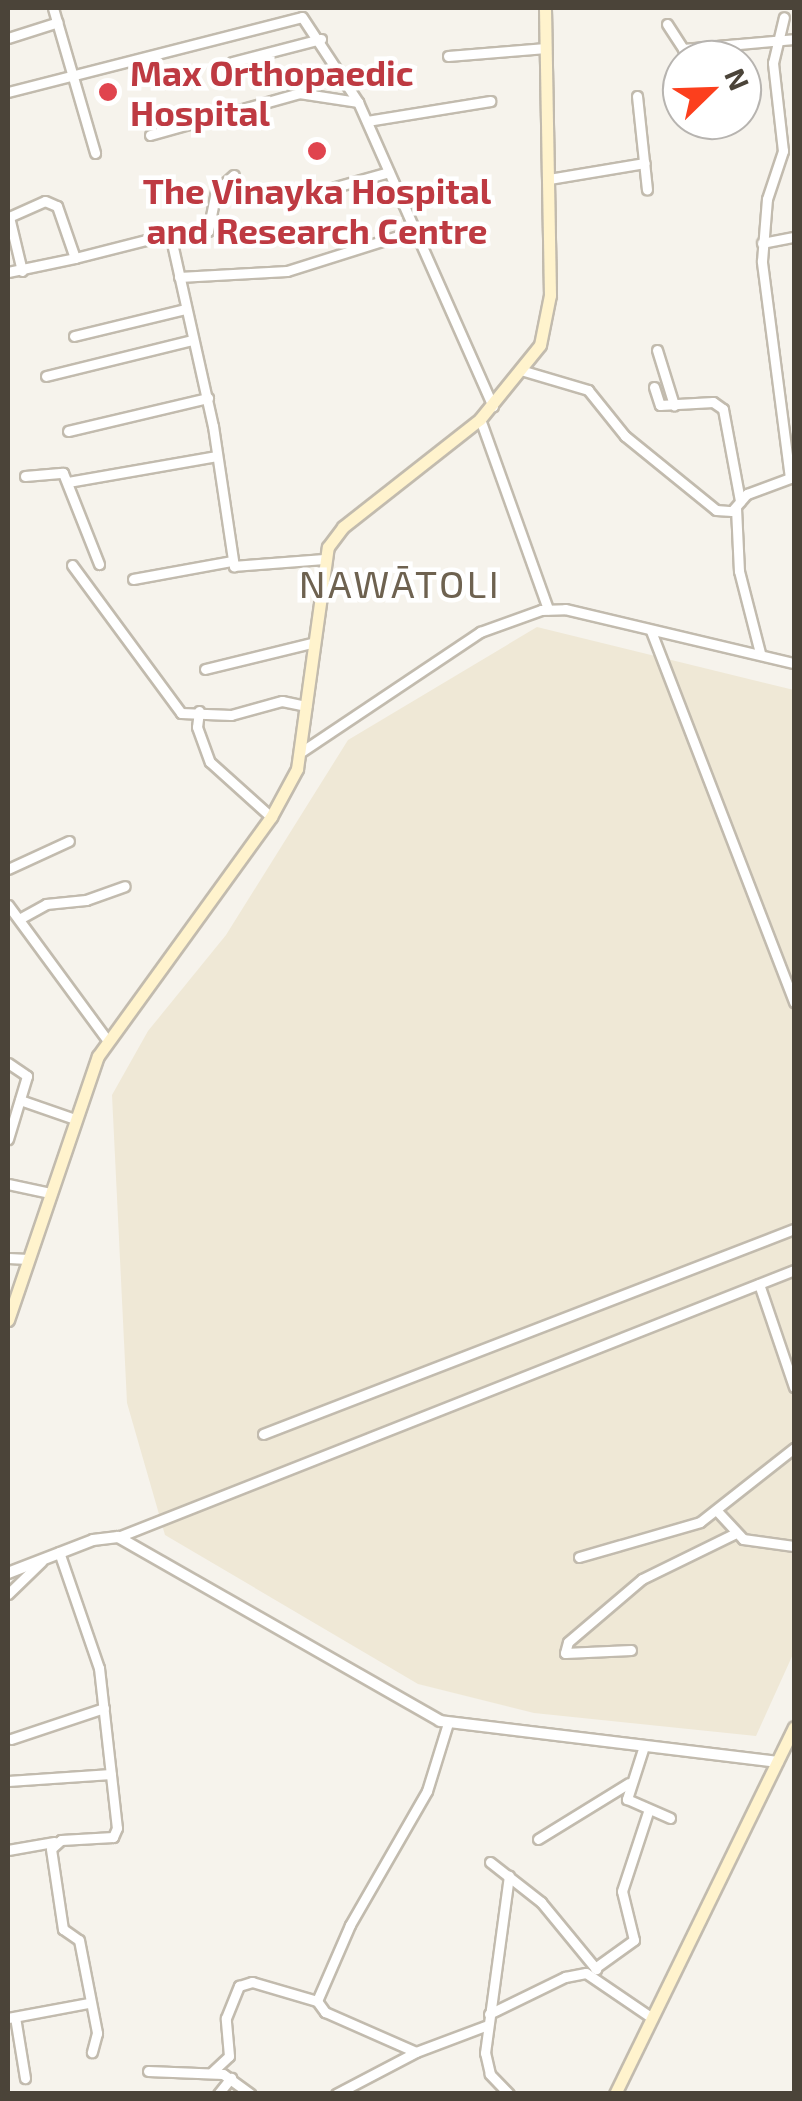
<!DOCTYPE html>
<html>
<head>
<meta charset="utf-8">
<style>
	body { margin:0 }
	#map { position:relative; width:802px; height:2101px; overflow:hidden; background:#f6f3ec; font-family:"Exo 2",sans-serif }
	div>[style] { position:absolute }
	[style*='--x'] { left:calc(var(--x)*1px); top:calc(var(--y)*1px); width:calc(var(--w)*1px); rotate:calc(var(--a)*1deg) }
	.education>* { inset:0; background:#efe8d6 }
	.roads { filter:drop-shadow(2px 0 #c2bbae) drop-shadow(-2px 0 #c2bbae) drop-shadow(0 2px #c2bbae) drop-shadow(0 -2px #c2bbae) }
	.minor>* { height:9px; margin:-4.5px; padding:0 4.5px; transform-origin:4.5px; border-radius:4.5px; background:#fff }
	.tertiary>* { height:10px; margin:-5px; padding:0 5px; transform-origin:5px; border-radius:5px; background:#fff }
	.secondary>* { height:11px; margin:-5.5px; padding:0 5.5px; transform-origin:5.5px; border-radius:5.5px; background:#fff3cd }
	.dots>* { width:28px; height:28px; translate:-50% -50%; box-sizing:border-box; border:5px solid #fff; border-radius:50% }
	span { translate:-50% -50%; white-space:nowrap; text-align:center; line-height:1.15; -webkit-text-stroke:9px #fff; paint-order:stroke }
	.health-label { font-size:35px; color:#be3a42; font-weight:700 }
	.left { translate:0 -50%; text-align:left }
	.neighbourhood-label { font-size:38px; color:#6e6250; letter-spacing:2.5px }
	.frame { position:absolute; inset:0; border:10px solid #4b4439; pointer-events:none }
	.north { position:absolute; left:662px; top:40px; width:100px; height:100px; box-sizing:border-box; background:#fff; border:2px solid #b7b4b0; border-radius:50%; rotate:67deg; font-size:28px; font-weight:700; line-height:40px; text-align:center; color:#4b4439 }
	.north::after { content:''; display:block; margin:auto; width:35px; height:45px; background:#fc3f1d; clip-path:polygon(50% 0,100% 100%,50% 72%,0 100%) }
</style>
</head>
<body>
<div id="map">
	<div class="education">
		<i style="clip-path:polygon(537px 627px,794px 690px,794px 1652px,756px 1736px,534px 1713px,418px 1684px,165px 1535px,127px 1403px,112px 1095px,148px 1031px,226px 935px,348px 740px)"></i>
	</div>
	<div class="roads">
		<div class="minor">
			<i style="--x:53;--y:8;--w:151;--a:73.8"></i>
			<i style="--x:667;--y:24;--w:30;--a:57"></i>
			<i style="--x:683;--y:49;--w:111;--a:-5.1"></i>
			<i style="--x:8;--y:38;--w:52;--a:-17.7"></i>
			<i style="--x:448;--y:56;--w:98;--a:-4.7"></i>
			<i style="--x:232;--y:62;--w:92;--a:-14.5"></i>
			<i style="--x:8;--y:92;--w:303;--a:-14.3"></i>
			<i style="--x:302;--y:17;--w:102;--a:56.6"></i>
			<i style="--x:358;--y:102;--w:333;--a:66.1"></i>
			<i style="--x:637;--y:96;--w:94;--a:83.9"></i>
			<i style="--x:367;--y:121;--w:125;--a:-9.2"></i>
			<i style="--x:150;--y:135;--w:155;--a:-15.7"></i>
			<i style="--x:299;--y:93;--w:60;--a:8.7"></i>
			<i style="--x:549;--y:179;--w:97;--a:-9.5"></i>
			<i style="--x:303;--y:196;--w:89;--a:-15.6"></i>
			<i style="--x:173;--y:239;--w:36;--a:-13"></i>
			<i style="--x:208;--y:231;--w:41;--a:-78.7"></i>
			<i style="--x:216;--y:191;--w:24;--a:-42"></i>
			<i style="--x:762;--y:243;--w:33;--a:-11"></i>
			<i style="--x:22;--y:271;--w:56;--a:-103.5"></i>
			<i style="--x:9;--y:217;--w:39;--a:-24"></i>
			<i style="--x:45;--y:201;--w:13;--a:23"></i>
			<i style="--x:57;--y:206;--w:55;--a:70.9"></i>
			<i style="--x:75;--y:258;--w:98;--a:-14.2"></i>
			<i style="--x:170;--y:234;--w:197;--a:77.4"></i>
			<i style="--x:213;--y:426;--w:142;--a:81.5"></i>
			<i style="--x:234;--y:566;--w:89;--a:-4.5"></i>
			<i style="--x:8;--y:272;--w:68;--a:-11.8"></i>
			<i style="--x:179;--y:277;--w:108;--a:-3.2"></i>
			<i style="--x:287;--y:271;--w:133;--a:-17.5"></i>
			<i style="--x:74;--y:336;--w:115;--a:-13.6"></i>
			<i style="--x:657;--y:350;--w:58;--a:72.8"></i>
			<i style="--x:524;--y:371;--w:67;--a:16.5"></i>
			<i style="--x:588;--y:390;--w:59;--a:51.2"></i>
			<i style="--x:625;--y:436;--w:117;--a:39.1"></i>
			<i style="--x:716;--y:510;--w:16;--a:4"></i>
			<i style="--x:732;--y:511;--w:23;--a:-49"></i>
			<i style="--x:747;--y:494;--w:46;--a:-20.4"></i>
			<i style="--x:790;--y:478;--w:219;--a:-97.4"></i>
			<i style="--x:762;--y:261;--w:62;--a:-85.4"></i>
			<i style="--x:767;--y:199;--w:51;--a:-71.6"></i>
			<i style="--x:783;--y:151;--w:89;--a:-96.5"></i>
			<i style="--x:773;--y:63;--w:47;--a:-76.6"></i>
			<i style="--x:46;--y:376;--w:151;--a:-13.8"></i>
			<i style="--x:654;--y:387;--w:19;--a:72"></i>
			<i style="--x:660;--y:405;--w:53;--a:-3.2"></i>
			<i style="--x:713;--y:402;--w:12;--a:35"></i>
			<i style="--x:723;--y:409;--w:94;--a:79.5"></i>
			<i style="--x:480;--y:419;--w:202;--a:70.3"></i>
			<i style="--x:68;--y:431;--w:144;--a:-13.3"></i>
			<i style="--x:25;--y:476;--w:38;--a:-5"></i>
			<i style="--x:63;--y:473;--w:98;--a:68.4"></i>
			<i style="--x:68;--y:482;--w:151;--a:-9.9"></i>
			<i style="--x:736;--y:508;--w:63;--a:87.3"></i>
			<i style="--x:739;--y:571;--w:85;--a:75.6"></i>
			<i style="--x:72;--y:565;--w:184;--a:53.6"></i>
			<i style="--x:181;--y:713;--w:50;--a:2.3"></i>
			<i style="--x:231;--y:715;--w:53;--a:-15.4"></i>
			<i style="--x:282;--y:701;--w:25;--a:12"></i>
			<i style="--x:133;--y:579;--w:101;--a:-10.3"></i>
			<i style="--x:651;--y:631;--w:398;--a:68.9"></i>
			<i style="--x:205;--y:669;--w:110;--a:-13.7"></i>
			<i style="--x:199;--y:711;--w:16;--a:97"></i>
			<i style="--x:197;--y:727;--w:37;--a:70"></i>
			<i style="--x:210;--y:762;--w:82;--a:42"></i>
			<i style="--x:301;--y:752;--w:216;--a:-33.8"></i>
			<i style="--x:480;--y:632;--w:65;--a:-19.8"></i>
			<i style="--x:541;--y:610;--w:24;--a:-2"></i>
			<i style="--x:565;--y:609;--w:235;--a:13.3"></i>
			<i style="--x:8;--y:869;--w:67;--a:-24.7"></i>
			<i style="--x:8;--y:905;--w:169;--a:53.7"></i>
			<i style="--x:21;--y:918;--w:29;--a:-29"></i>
			<i style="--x:46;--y:904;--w:40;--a:-5.7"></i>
			<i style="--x:86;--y:900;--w:41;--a:-19.7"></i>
			<i style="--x:8;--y:1063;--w:23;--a:34"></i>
			<i style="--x:27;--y:1076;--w:66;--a:106.8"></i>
			<i style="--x:20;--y:1100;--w:58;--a:19.1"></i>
			<i style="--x:8;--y:1184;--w:43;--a:12.1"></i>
			<i style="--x:8;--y:1258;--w:20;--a:3"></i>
			<i style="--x:759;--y:1284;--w:109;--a:71.2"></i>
			<i style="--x:263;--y:1434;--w:569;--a:-21.11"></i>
			<i style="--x:718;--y:1512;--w:37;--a:47"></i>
			<i style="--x:743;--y:1539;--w:51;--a:7.8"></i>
			<i style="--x:118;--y:1537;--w:727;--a:-21.55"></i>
			<i style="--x:59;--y:1552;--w:123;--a:71"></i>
			<i style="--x:99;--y:1668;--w:161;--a:83.6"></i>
			<i style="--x:117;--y:1828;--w:10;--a:114"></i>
			<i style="--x:113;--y:1837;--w:52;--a:176.7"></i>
			<i style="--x:61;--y:1840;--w:13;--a:138"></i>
			<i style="--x:51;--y:1849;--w:81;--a:81.5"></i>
			<i style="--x:63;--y:1929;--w:19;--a:35"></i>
			<i style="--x:79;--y:1940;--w:95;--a:79"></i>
			<i style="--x:97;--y:2033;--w:20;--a:105"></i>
			<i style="--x:579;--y:1557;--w:126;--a:-16.1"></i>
			<i style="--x:700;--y:1522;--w:120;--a:-38.2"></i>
			<i style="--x:8;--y:1594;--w:47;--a:-44.1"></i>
			<i style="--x:631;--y:1650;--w:66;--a:177.4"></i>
			<i style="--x:565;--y:1653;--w:11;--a:-75"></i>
			<i style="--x:568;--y:1642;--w:97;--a:-40.4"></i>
			<i style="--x:642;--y:1579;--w:102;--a:-26.1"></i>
			<i style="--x:448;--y:1723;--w:71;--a:107.2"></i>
			<i style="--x:427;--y:1791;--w:155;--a:119.9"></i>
			<i style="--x:350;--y:1925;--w:83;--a:113.5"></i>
			<i style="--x:317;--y:2001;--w:14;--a:54"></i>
			<i style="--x:325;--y:2012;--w:99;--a:23.7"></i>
			<i style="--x:416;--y:2052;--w:77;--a:-20.6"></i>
			<i style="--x:11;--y:1739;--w:98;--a:-18.4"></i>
			<i style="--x:644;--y:1746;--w:56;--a:107.8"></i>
			<i style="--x:627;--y:1799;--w:47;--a:23.8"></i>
			<i style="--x:8;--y:1781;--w:103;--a:-3.9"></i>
			<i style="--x:538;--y:1839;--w:107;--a:-31.6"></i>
			<i style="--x:8;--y:1850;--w:47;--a:-9.9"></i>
			<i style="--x:490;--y:1862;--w:65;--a:38.1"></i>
			<i style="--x:541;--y:1902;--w:87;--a:50.6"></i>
			<i style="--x:595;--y:1968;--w:48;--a:-35.7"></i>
			<i style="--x:634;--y:1940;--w:50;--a:-103.8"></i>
			<i style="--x:622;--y:1891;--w:83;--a:-71.8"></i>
			<i style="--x:489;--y:2014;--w:85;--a:-26"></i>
			<i style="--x:565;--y:1977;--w:21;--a:-11"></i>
			<i style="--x:586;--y:1973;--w:76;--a:34.3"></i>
			<i style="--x:15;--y:2017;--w:62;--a:80.7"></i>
			<i style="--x:8;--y:2018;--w:81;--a:-10.6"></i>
			<i style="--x:148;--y:2071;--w:75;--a:2.3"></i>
			<i style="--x:223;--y:2074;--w:34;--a:36"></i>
			<i style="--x:212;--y:2072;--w:23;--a:-43"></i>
			<i style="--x:229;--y:2056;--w:38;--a:-95"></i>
			<i style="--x:226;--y:2018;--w:35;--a:-68"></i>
			<i style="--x:239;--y:1986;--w:14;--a:-17"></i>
			<i style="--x:252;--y:1982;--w:68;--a:16.3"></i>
			<i style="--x:218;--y:2094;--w:21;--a:-51"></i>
			<i style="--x:336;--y:2094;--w:90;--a:-27.7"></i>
			<i style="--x:509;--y:2094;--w:28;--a:-134"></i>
			<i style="--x:490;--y:2074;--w:22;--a:-103"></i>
			<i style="--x:485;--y:2053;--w:179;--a:-82.3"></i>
		</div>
		<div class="tertiary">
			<i style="--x:8;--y:1573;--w:91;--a:-21.2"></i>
			<i style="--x:93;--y:1540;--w:25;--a:-7"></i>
			<i style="--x:118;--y:1537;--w:371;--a:29.7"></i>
			<i style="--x:440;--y:1721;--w:340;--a:6.9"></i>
		</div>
		<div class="secondary">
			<i style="--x:8;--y:1320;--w:279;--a:-71.2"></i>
			<i style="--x:98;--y:1056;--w:295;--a:-54.1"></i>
			<i style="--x:271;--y:817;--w:55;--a:-61.6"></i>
			<i style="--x:297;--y:769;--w:224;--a:-82.1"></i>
			<i style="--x:328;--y:547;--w:25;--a:-53"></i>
			<i style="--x:343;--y:527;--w:174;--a:-38.2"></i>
			<i style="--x:480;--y:419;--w:95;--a:-51"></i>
			<i style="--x:540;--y:345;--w:51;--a:-78.7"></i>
			<i style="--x:550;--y:295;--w:287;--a:-91"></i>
			<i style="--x:615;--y:2094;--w:408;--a:-64"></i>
		</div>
	</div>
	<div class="dots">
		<i style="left:108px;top:92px;background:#e0444e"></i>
		<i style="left:317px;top:151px;background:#e0444e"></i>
	</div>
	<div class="health-label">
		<span class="left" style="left:130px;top:92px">Max Orthopaedic<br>Hospital</span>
		<span style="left:317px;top:210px">The Vinayka Hospital<br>and Research Centre</span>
	</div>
	<div class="neighbourhood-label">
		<span style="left:400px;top:584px">NAWĀTOLI</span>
	</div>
	<div class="frame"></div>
	<div class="north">N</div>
</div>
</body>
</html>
